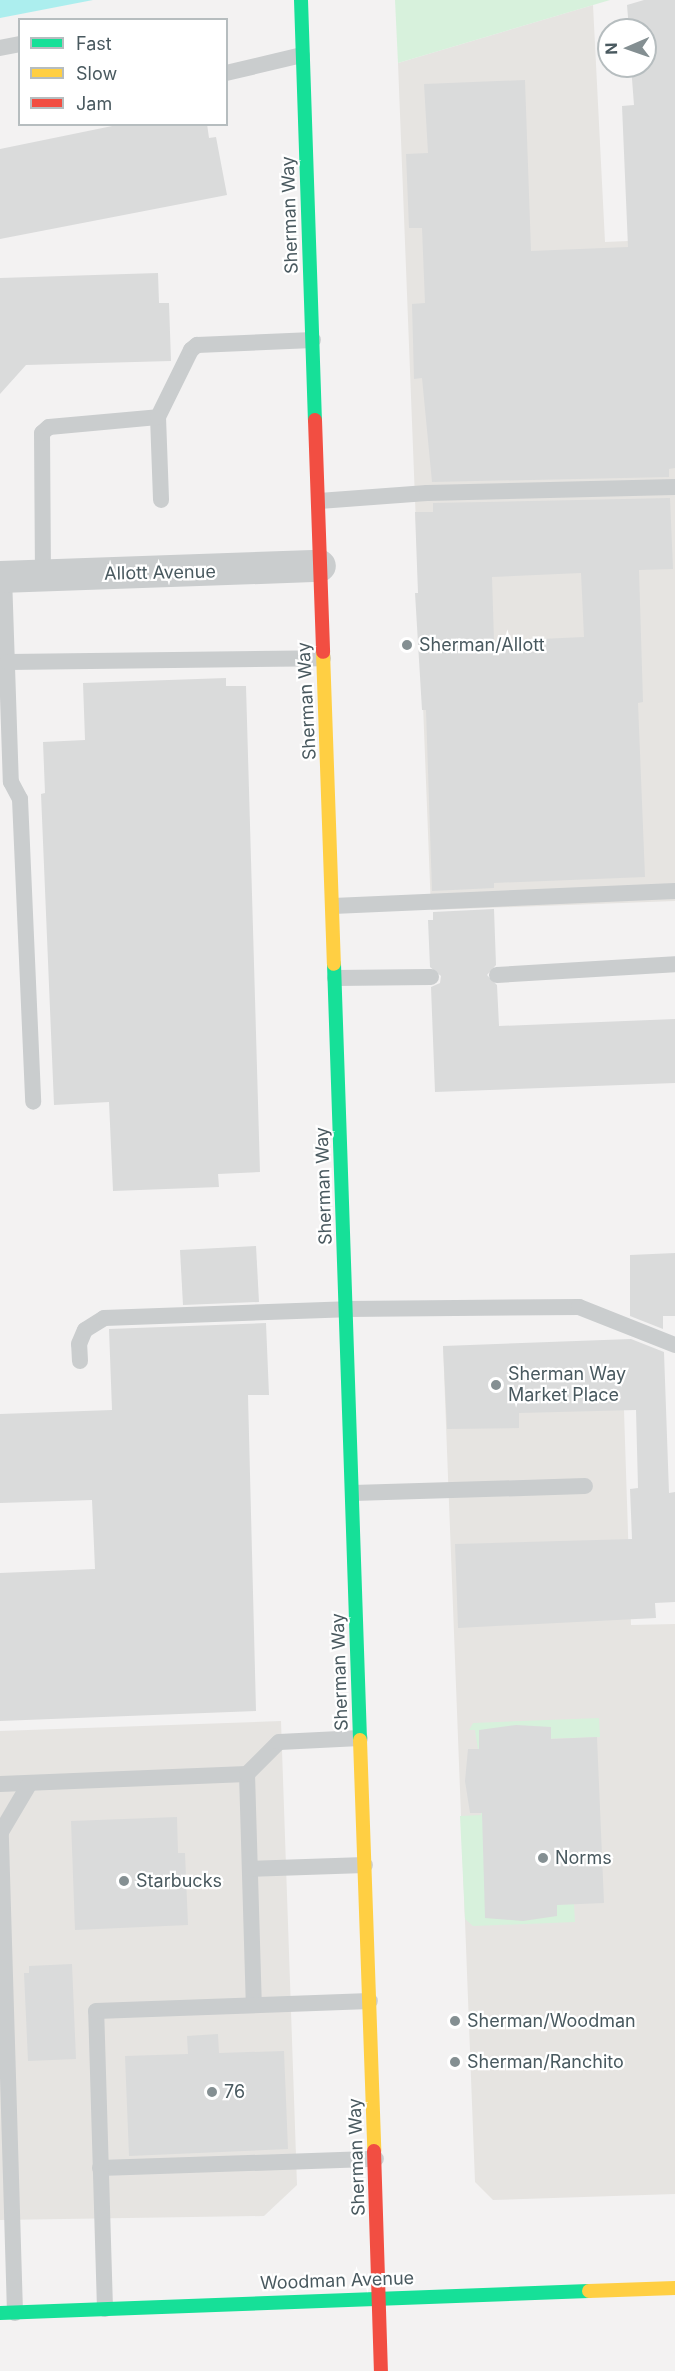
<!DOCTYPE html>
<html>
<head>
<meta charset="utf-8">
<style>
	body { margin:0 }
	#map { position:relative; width:675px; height:2371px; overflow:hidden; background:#f3f2f2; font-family:Inter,sans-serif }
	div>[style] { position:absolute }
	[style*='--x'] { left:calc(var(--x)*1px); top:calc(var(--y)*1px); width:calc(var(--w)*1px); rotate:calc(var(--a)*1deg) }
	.commercial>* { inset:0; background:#e6e4e1 }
	.green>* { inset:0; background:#d7f1dc }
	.water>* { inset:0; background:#aceeee }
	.building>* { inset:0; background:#dadbdb }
	.lane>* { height:16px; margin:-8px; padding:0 8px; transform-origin:8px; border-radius:8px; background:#cacdce }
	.street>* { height:32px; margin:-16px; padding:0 16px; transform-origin:16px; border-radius:16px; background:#cacdce }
	.fast>* { height:14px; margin:-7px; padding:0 7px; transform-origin:7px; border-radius:7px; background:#16e098 }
	.slow>* { height:14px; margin:-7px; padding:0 7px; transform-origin:7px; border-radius:7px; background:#ffcf43 }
	.jam>* { height:14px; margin:-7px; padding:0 7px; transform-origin:7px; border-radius:7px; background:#f24e42 }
	.dots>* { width:16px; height:16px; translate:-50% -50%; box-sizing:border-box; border:3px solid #fff; border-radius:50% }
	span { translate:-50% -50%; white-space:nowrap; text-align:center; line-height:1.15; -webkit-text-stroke:4.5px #fff; paint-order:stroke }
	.street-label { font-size:18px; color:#49595f }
	.poi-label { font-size:18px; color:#49595f }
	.left { translate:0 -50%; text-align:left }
	.legend { position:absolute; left:18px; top:18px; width:210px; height:108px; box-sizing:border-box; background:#fff; border:2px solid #b6bdbf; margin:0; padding:8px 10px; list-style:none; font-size:18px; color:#49595f }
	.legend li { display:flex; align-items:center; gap:12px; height:30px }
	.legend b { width:30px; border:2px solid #b6bdbf }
	.north { position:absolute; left:597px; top:18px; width:60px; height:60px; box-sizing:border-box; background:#fff; border:2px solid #b6bdbf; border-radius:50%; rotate:268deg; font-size:16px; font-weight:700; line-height:24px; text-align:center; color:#49595f }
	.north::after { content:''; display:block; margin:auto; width:21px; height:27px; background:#848f92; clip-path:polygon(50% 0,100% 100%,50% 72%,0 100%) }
</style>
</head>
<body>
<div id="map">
	<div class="commercial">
		<i style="clip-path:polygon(593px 5px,605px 242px,675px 239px,675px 901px,431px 910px,398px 63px)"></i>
		<i style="clip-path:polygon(443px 1346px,624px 1410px,631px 1625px,675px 1624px,675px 2194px,493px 2200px,475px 2182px)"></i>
		<i style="clip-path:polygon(281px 1721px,297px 2185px,264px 2216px,0 2220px,0 1731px)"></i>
	</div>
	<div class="green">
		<i style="clip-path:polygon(395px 0,610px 0,398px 63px)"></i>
		<i style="clip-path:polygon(599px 1718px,600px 1737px,543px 1739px,479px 1756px,475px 1730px,469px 1730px,473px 1723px)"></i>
		<i style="clip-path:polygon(481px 1805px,550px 1905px,574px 1904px,575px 1922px,473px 1926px,465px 1919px,460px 1816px,481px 1815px)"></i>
	</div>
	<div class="water">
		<i style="clip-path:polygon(0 0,93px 0,0 18px)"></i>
	</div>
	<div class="building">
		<i style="clip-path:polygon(644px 0,675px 0,675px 468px,669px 469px,669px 477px,432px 482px,422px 378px,414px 379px,412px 304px,425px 303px,422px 228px,409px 228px,406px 154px,428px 153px,424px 84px,525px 80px,531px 251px,628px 247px,622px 106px,634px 105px,631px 66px,645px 66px,645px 30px,629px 30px,627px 5px)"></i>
		<i style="clip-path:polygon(122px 124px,207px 124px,209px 138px,216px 137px,227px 195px,0 239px,0 149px)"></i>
		<i style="clip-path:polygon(158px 273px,159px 303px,169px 303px,171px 361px,26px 365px,0 394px,0 278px)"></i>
		<i style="clip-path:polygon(evenodd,670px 498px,673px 569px,639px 570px,643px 702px,638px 703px,645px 877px,494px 883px,494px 888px,432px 891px,426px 710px,422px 710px,415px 593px,418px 593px,415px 512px,433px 512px,433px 503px,670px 498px,581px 573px,584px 637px,494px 641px,492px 577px,581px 573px)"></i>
		<i style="clip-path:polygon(226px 678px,226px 686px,246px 686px,260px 1172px,218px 1174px,219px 1187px,113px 1191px,109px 1102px,54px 1105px,41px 794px,45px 793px,43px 742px,85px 740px,83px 683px)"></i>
		<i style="clip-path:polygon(494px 909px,496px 965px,487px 975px,497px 985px,499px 1026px,675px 1019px,675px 1083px,435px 1092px,431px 987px,440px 983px,441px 976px,430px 967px,428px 920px,433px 920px,433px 912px)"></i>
		<i style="clip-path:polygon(256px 1246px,259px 1302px,183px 1305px,180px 1250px)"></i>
		<i style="clip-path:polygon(675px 1253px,675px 1316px,663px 1316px,663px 1329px,630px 1316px,630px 1255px)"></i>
		<i style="clip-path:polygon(266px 1323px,269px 1395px,248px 1395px,256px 1711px,0 1721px,0 1573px,95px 1569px,92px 1500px,0 1503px,0 1414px,112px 1410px,109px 1329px)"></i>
		<i style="clip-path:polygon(631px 1339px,664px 1352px,669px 1493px,675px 1492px,675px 1602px,655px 1603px,656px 1618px,458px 1628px,455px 1544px,632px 1539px,630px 1489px,638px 1488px,636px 1410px,519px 1413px,519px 1428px,447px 1429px,443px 1346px)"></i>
		<i style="clip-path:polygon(516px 1725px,551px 1727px,551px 1739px,597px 1737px,604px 1903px,557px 1905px,557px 1916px,523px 1921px,485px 1918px,482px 1813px,470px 1813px,465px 1781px,468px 1749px,479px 1749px,479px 1730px)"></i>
		<i style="clip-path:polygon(177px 1817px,178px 1853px,185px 1853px,188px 1925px,75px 1930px,71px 1821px)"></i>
		<i style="clip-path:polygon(72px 1964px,76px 2059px,28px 2061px,24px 1973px,29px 1973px,29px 1966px)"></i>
		<i style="clip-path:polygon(218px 2034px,219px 2053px,284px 2051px,288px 2149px,129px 2156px,125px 2056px,188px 2054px,187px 2036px)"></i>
	</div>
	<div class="lane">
		<i style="--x:0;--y:48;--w:20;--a:-11"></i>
		<i style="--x:226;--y:73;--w:78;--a:-13.3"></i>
		<i style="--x:158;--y:417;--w:83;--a:87.9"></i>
		<i style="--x:319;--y:501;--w:108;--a:-4.2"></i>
		<i style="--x:427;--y:493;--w:248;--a:-1.4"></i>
		<i style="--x:4;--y:576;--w:206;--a:88.1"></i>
		<i style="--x:11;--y:782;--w:19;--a:62"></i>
		<i style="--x:20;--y:799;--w:303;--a:87.5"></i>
		<i style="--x:43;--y:576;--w:143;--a:-90.4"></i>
		<i style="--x:42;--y:433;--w:9;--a:-41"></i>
		<i style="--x:49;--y:427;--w:109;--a:-5.2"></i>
		<i style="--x:158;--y:417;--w:75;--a:-63.8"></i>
		<i style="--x:191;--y:350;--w:8;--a:-40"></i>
		<i style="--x:197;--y:345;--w:116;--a:-2.5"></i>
		<i style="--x:8;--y:662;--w:315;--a:-0.7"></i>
		<i style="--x:333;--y:906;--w:342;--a:-2.5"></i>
		<i style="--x:497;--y:975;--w:178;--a:-3.5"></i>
		<i style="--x:335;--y:978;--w:96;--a:-0.6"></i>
		<i style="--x:80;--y:1361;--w:17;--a:-93"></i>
		<i style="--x:79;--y:1344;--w:15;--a:-67"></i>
		<i style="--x:85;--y:1330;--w:22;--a:-32"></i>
		<i style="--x:104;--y:1318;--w:242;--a:-2.1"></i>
		<i style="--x:346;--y:1309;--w:233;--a:-0.5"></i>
		<i style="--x:579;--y:1307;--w:103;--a:21.6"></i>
		<i style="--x:353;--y:1493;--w:232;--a:-1.7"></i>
		<i style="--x:247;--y:1774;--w:231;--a:88.3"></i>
		<i style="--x:0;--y:1784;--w:247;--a:-2.3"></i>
		<i style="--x:247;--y:1774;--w:45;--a:-45"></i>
		<i style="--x:279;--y:1742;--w:81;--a:-2.8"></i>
		<i style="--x:250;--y:1869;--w:115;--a:-2"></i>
		<i style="--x:100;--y:2168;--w:276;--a:-1.9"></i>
		<i style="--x:105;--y:2309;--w:298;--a:-91.7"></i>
		<i style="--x:96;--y:2011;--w:274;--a:-2.1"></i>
		<i style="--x:15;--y:2313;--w:481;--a:-91.7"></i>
		<i style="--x:1;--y:1832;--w:57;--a:-59.4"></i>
	</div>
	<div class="street">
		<i style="--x:0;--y:577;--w:320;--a:-2"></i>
	</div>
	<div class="fast">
		<i style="--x:301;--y:0;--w:420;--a:88.1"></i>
		<i style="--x:334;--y:964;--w:776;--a:88.08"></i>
		<i style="--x:0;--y:2313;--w:589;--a:-2.14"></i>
	</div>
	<div class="slow">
		<i style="--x:323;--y:652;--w:312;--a:88"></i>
		<i style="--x:360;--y:1740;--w:411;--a:88"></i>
		<i style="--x:589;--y:2291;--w:86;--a:-2"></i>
	</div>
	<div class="jam">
		<i style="--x:315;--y:420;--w:232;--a:88"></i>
		<i style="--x:374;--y:2151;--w:220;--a:88.2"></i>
	</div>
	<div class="dots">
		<i style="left:407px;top:645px;background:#848f92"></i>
		<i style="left:496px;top:1385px;background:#848f92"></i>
		<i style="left:543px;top:1858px;background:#848f92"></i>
		<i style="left:124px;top:1881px;background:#848f92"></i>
		<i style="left:455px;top:2021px;background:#848f92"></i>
		<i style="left:455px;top:2062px;background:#848f92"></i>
		<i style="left:212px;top:2092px;background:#848f92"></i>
	</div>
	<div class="street-label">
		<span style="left:290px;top:215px;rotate:-92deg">Sherman Way</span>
		<span style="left:160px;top:573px;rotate:-1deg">Allott Avenue</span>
		<span style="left:307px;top:701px;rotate:-93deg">Sherman Way</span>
		<span style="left:324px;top:1186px;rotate:-92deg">Sherman Way</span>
		<span style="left:340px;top:1672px;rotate:-92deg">Sherman Way</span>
		<span style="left:357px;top:2157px;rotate:-92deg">Sherman Way</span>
		<span style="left:337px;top:2281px;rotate:-2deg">Woodman Avenue</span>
	</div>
	<div class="poi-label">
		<span class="left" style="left:419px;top:645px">Sherman/Allott</span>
		<span class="left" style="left:508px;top:1385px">Sherman Way<br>Market Place</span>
		<span class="left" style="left:555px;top:1858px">Norms</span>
		<span class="left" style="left:136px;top:1881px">Starbucks</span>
		<span class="left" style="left:467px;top:2021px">Sherman/Woodman</span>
		<span class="left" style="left:467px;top:2062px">Sherman/Ranchito</span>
		<span class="left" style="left:224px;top:2092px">76</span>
	</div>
	<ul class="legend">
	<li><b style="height:8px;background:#16e098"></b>Fast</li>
	<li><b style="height:8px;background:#ffcf43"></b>Slow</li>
	<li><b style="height:8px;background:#f24e42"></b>Jam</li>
	</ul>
	<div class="north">N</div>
</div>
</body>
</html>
